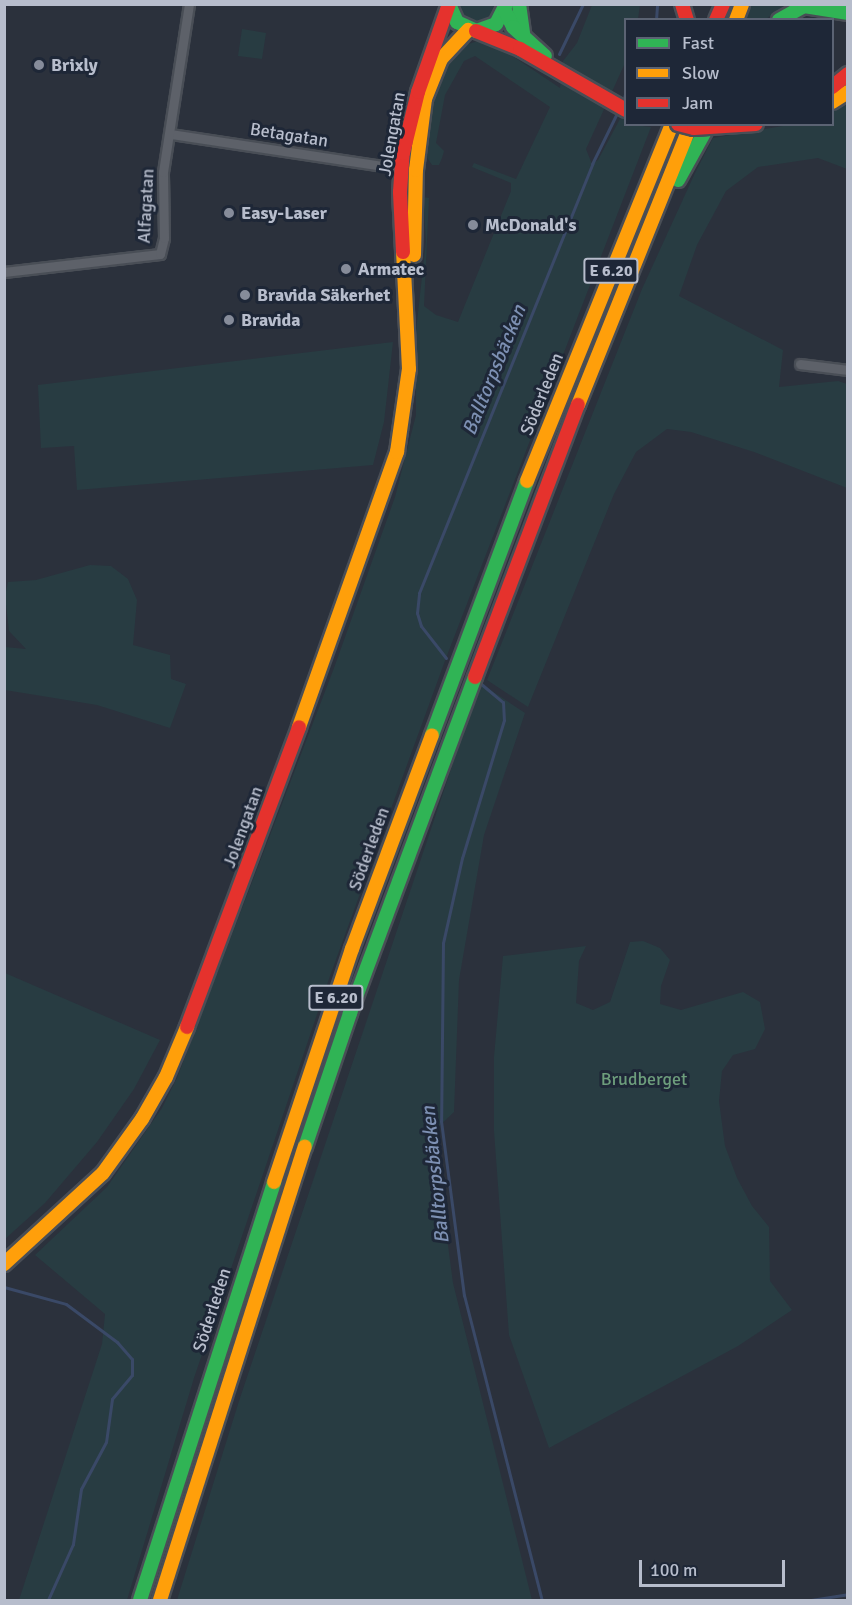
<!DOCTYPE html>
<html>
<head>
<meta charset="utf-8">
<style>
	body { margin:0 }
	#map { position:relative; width:852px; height:1605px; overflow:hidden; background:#2b313c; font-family:Signika,sans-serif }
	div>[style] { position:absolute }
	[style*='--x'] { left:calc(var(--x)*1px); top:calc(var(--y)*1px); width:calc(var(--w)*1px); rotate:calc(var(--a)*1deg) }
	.green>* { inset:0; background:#283c42 }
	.stream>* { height:3px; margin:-1.5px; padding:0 1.5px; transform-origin:1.5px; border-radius:1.5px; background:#3a4967 }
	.roads { filter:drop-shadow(2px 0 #494e56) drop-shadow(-2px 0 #494e56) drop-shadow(0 2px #494e56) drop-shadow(0 -2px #494e56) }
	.street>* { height:9px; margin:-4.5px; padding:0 4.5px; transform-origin:4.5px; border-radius:4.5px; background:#5d6169 }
	.fast>* { height:14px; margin:-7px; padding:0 7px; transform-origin:7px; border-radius:7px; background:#30b455 }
	.slow>* { height:14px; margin:-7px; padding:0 7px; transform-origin:7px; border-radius:7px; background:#ff9f0a }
	.jam>* { height:14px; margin:-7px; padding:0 7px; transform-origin:7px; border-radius:7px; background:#e5322d }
	.bridges { filter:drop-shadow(2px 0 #494e56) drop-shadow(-2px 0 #494e56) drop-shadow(0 2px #494e56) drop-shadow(0 -2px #494e56) }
	.jam-bridge>* { height:14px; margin:-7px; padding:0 7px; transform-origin:7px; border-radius:7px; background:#e5322d }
	.dots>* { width:16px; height:16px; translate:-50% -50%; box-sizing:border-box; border:3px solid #1e2737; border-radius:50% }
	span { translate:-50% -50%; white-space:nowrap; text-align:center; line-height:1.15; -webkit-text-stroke:6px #1e2737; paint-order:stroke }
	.shield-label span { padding:2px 4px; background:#1e2737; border:2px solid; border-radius:4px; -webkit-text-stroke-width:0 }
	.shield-label { font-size:16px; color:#b7bdcc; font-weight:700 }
	.poi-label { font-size:18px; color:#b7bdcc; font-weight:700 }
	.left { translate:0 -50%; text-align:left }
	.street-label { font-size:18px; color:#b7bdcc }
	.park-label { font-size:18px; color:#6d9d7c }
	.water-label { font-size:20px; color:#7d90b3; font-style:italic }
	.frame { position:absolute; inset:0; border:6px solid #b7bdcc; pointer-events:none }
	.legend { position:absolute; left:624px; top:18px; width:210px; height:108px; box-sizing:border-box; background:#1e2737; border:2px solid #5b6373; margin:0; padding:8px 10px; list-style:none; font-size:18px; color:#b7bdcc }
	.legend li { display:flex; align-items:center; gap:12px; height:30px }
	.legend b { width:30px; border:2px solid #5b6373 }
	.scale { position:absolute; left:639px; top:1560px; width:146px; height:27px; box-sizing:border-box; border:3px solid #b7bdcc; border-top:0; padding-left:8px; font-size:18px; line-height:21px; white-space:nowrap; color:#b7bdcc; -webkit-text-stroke:4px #1e2737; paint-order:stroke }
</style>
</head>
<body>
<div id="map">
	<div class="green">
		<i style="clip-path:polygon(499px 4px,490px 19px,475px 23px,461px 15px,457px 5px)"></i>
		<i style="clip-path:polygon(592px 5px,640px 5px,638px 19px,626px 20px,625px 63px,586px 149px,592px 164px,598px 160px,621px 117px,625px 118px,626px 124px,651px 127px,446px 658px,330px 976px,194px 1378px,127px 1600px,19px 1600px,102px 1344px,105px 1314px,35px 1255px,107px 1187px,162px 1108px,177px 1078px,334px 668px,395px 497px,416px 415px,416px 331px,426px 241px,423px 197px,429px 198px,424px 306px,436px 315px,458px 322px,511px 191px,511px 183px,472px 167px,474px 163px,516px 179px,550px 107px,475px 56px,464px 61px,445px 95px,436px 143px,444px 151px,442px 158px,439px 165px,432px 165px,422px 150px,433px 96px,454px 55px,465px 45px,478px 41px,499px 47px,560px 88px,563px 61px,577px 43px)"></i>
		<i style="clip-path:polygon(751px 5px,786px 5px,766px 19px,744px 20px)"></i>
		<i style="clip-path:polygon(242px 29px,266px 33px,262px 59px,238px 56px)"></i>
		<i style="clip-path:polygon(847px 101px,847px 169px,818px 158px,758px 167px,726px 191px,697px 245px,679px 296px,783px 350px,779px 387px,838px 381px,847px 384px,847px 488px,754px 452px,691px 432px,667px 429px,636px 452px,614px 494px,528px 707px,487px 680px,642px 289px,695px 173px,713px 138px,789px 125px,832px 124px,833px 109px)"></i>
		<i style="clip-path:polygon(393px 342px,384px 422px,373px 465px,77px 490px,74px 446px,41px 448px,38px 385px)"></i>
		<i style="clip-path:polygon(90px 565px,111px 566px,128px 579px,137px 600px,133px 645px,170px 655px,171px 679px,186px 684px,170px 728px,97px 705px,5px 690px,5px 647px,26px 649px,9px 631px,5px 596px,8px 582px,36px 580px)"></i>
		<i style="clip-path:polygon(480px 683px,525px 713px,484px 835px,459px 980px,454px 1112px,433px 1132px,453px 1283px,532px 1600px,177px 1600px,239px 1401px)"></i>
		<i style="clip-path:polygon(643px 941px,660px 948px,670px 960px,661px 986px,660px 1004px,681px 1010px,743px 992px,760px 1002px,765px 1029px,755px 1049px,733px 1055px,722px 1071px,719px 1101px,725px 1146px,737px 1178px,752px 1206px,769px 1227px,770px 1281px,792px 1310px,738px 1346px,549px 1448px,509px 1335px,494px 1131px,494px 1057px,503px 956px,586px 946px,579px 961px,576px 1003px,593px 1010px,610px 1002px,630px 942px)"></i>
		<i style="clip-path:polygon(5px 973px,160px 1040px,134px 1089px,97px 1142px,45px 1203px,5px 1239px)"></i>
	</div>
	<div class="stream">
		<i style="--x:656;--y:20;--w:16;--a:-86"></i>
		<i style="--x:559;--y:54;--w:55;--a:-64.4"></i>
		<i style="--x:623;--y:102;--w:12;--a:-76"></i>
		<i style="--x:446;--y:658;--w:41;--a:-128"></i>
		<i style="--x:421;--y:626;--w:14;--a:-107"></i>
		<i style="--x:417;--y:613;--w:20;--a:-84"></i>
		<i style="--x:419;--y:593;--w:463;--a:-68"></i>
		<i style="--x:592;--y:164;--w:59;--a:-63.9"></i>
		<i style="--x:480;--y:683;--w:30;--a:40"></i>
		<i style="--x:503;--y:702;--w:18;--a:87"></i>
		<i style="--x:504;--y:720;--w:144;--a:106.9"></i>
		<i style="--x:462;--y:858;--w:87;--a:102.6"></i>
		<i style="--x:443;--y:943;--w:178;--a:90.6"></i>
		<i style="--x:441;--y:1121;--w:176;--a:82.5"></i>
		<i style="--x:464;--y:1295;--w:315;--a:75.7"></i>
		<i style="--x:4;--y:1287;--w:64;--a:15.3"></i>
		<i style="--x:66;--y:1304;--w:64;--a:36.7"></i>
		<i style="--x:117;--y:1342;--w:23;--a:49"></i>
		<i style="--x:132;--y:1359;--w:16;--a:90"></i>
		<i style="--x:132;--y:1375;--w:31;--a:130"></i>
		<i style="--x:112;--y:1399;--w:43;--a:97.9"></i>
		<i style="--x:106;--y:1442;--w:53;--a:118"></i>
		<i style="--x:81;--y:1489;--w:56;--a:98.3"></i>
		<i style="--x:73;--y:1544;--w:61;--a:114.1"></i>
		<i style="--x:811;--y:1600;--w:37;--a:-9"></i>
	</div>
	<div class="roads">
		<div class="street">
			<i style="--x:171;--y:134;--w:234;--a:8.6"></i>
			<i style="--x:4;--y:272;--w:157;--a:-6.6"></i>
			<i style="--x:160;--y:254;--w:16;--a:-76"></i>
			<i style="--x:164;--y:238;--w:66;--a:-90.9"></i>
			<i style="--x:163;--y:172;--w:170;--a:-81.2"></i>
			<i style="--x:800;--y:364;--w:48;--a:7.1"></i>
		</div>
		<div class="fast">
			<i style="--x:449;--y:4;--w:20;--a:66"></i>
			<i style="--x:457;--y:22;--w:21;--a:25"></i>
			<i style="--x:476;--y:31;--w:21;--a:-19"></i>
			<i style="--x:496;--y:24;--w:22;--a:-63"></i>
			<i style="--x:519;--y:4;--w:30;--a:82"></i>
			<i style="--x:505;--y:11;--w:18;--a:63"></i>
			<i style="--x:513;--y:27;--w:43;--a:42.2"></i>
			<i style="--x:779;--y:20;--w:29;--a:-29"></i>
			<i style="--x:804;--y:6;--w:45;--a:9"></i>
			<i style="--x:678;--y:180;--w:64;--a:-61"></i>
			<i style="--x:432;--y:735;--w:271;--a:-69.5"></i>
			<i style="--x:305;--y:1147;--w:141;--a:-71.4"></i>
			<i style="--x:350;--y:1013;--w:358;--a:-69.6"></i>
			<i style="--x:140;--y:1600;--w:439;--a:-72.2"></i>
		</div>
		<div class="slow">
			<i style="--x:736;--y:20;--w:17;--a:-69"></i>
			<i style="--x:832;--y:102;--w:19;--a:-32"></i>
			<i style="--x:414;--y:255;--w:85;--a:-88.7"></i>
			<i style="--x:416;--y:170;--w:72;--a:-82.8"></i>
			<i style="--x:425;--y:99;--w:43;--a:-68.2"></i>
			<i style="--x:441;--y:59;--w:40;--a:-47"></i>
			<i style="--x:578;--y:405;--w:303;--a:-68.1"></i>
			<i style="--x:527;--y:481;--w:385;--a:-67.9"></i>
			<i style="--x:299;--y:727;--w:292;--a:-70.4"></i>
			<i style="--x:397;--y:452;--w:84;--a:-81.8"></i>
			<i style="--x:409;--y:369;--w:117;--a:-92.9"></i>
			<i style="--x:274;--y:1182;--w:246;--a:-71.5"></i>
			<i style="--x:352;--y:949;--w:228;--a:-69.5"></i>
			<i style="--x:4;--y:1264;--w:134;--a:-42.6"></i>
			<i style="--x:103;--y:1173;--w:67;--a:-54.2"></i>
			<i style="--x:142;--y:1119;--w:48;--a:-60.3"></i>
			<i style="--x:166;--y:1077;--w:54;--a:-67.2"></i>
			<i style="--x:160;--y:1600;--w:476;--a:-72.3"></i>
		</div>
		<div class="jam">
			<i style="--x:682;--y:4;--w:17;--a:73"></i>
			<i style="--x:716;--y:20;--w:17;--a:-66"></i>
			<i style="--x:476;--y:31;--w:48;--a:22.2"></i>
			<i style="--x:520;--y:49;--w:122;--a:29.9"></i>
			<i style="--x:832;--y:87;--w:21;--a:-39"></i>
			<i style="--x:403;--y:252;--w:60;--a:-92.9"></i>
			<i style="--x:400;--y:192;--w:39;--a:-86"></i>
			<i style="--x:403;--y:153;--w:63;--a:-76.2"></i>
			<i style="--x:418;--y:92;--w:93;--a:-70.6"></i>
			<i style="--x:475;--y:677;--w:291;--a:-69.3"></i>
			<i style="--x:187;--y:1027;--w:320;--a:-69.5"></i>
		</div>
	</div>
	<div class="bridges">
		<div class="jam-bridge">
			<i style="--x:678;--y:124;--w:16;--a:14"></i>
			<i style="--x:694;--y:128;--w:62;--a:-3.7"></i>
		</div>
	</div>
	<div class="dots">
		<i style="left:39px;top:65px;background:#868c9a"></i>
		<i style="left:229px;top:213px;background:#868c9a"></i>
		<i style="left:473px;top:225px;background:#868c9a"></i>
		<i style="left:346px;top:269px;background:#868c9a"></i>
		<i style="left:245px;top:295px;background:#868c9a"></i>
		<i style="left:229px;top:320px;background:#868c9a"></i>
	</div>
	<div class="shield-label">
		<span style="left:611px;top:271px">E 6.20</span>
		<span style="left:336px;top:998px">E 6.20</span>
	</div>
	<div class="poi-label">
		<span class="left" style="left:51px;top:65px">Brixly</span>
		<span class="left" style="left:241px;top:213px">Easy-Laser</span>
		<span class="left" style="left:485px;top:225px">McDonald's</span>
		<span class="left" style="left:358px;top:269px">Armatec</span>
		<span class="left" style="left:257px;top:295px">Bravida Säkerhet</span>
		<span class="left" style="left:241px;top:320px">Bravida</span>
	</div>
	<div class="street-label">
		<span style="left:392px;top:134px;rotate:-80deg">Jolengatan</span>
		<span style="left:289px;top:135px;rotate:9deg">Betagatan</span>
		<span style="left:146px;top:206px;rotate:-87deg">Alfagatan</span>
		<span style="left:542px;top:394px;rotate:-68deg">Söderleden</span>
		<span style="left:243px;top:827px;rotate:-70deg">Jolengatan</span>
		<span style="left:369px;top:849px;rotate:-70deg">Söderleden</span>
		<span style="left:212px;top:1310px;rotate:-72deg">Söderleden</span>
	</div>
	<div class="park-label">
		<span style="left:644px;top:1079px">Brudberget</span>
	</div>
	<div class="water-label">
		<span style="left:494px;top:370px;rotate:-68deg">Balltorpsbäcken</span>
		<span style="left:435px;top:1175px;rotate:-96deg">Balltorpsbäcken</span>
	</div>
	<div class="frame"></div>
	<ul class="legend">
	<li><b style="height:8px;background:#30b455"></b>Fast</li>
	<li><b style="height:8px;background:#ff9f0a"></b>Slow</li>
	<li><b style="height:8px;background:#e5322d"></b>Jam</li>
	</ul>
	<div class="scale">100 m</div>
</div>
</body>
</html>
